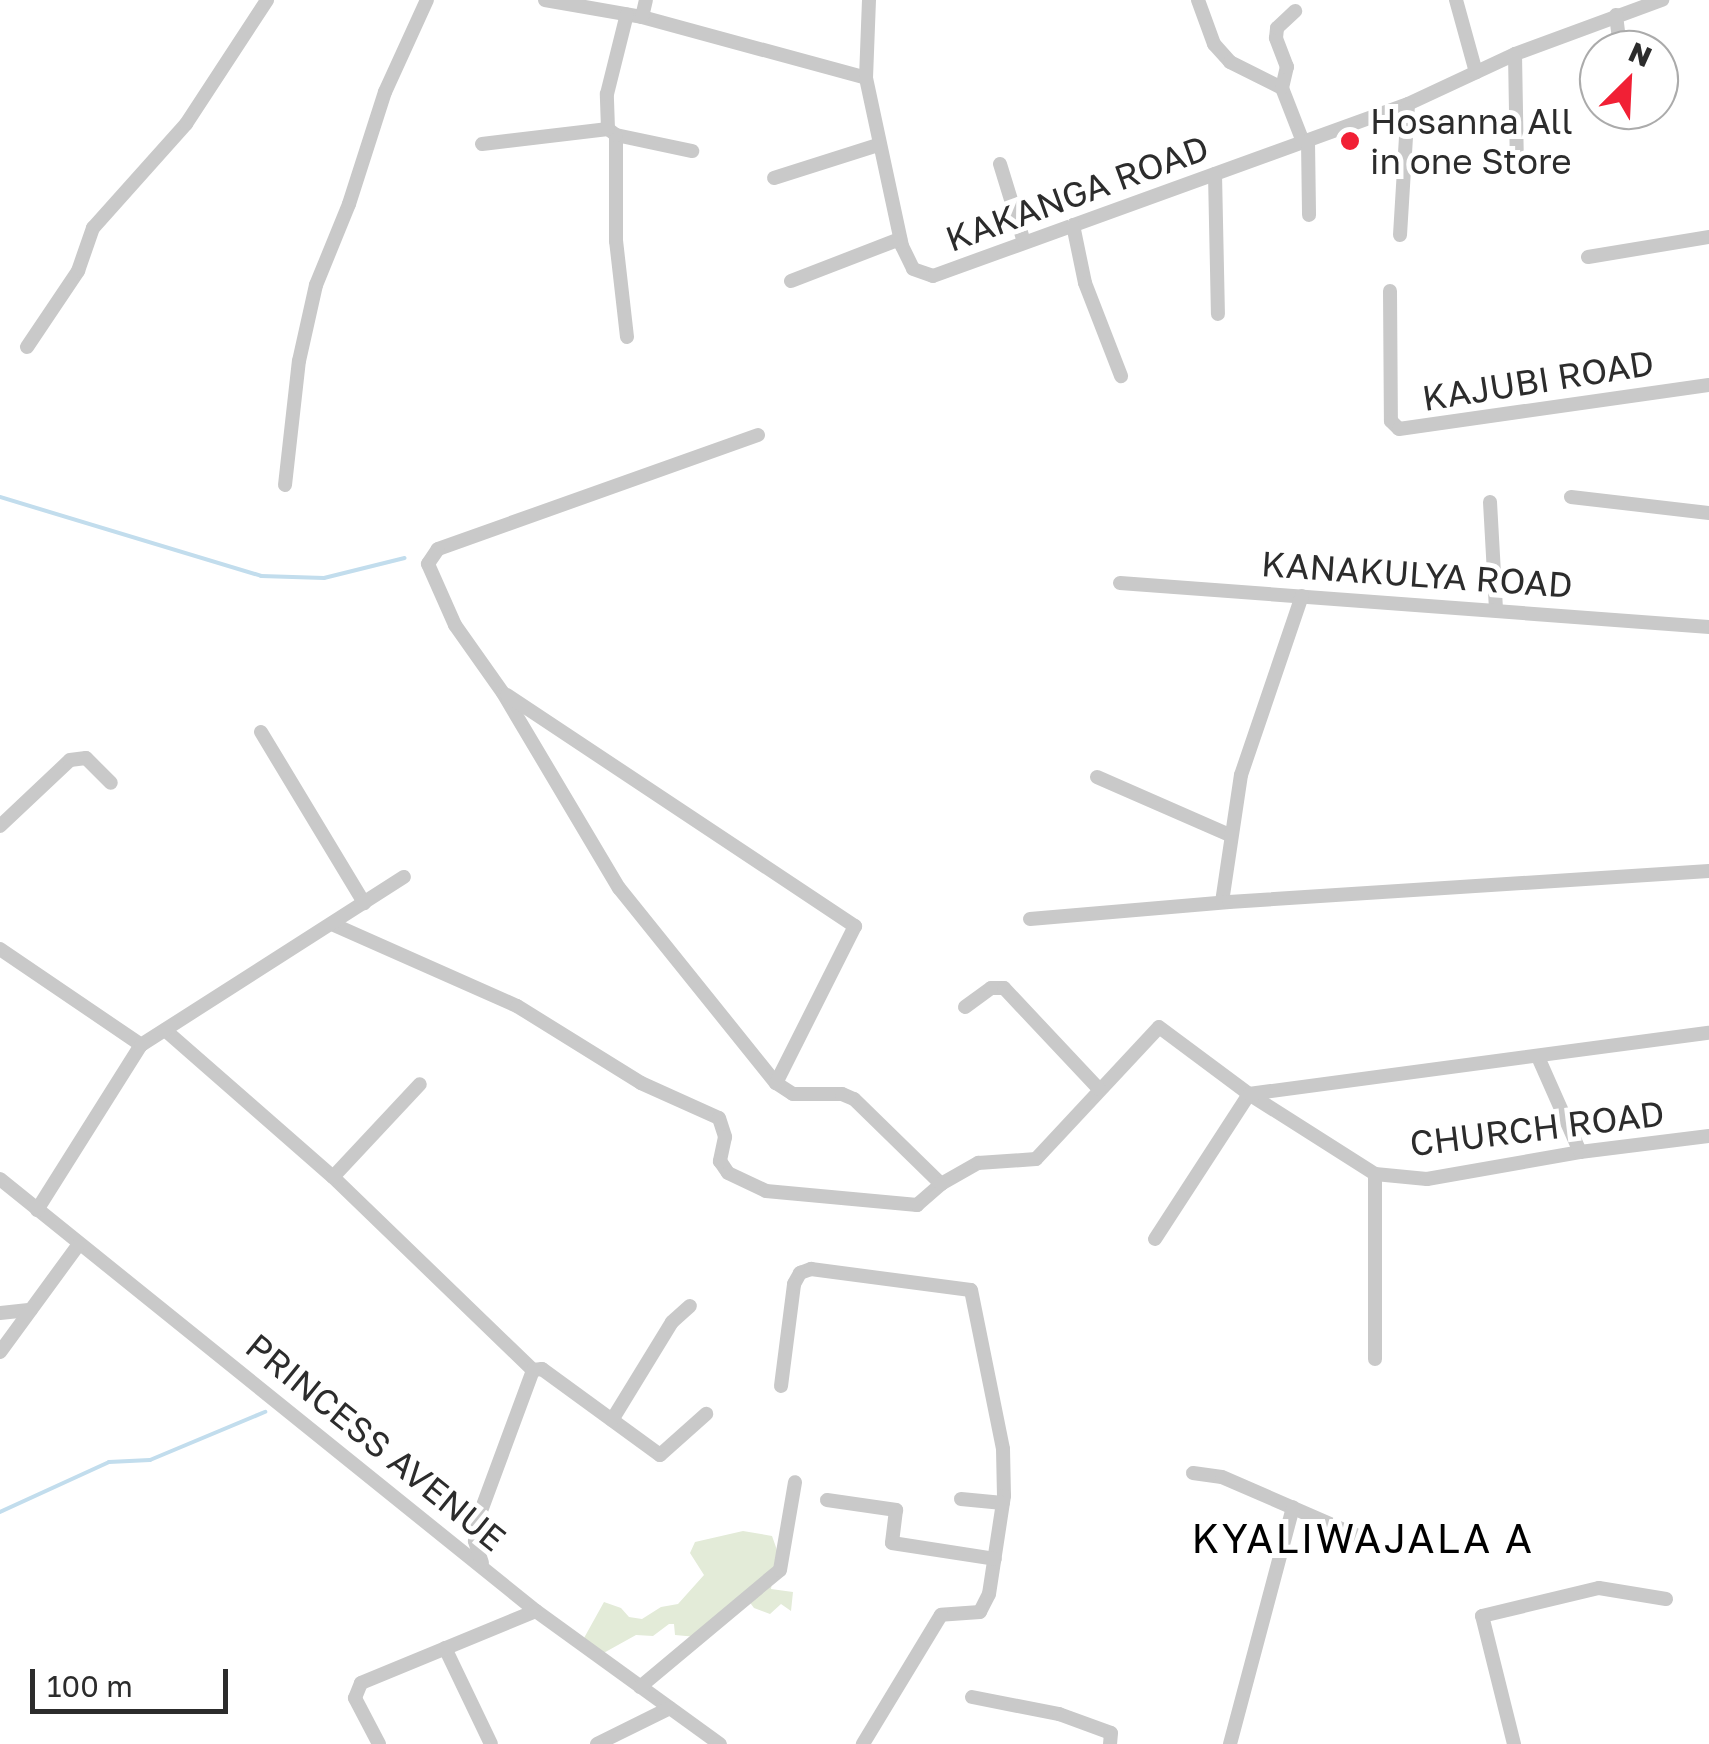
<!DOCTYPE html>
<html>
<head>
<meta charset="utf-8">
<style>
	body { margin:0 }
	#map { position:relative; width:1709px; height:1744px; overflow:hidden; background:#fff; font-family:"Golos Text",sans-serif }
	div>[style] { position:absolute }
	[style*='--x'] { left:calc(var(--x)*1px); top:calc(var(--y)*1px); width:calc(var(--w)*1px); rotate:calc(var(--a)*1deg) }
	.green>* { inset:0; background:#e3ebd8 }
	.stream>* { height:4px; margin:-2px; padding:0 2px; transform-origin:2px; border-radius:2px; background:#c2dded }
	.minor>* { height:14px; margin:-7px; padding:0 7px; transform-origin:7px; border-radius:7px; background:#c9c9c9 }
	.dots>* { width:28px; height:28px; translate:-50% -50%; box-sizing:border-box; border:5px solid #fff; border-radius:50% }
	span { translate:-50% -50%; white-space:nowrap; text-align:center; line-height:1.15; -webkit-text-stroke:10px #fff; paint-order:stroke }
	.poi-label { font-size:35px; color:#2c2c2c }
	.left { translate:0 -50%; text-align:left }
	.street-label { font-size:35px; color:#2c2c2c }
	.quarter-label { font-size:40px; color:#000; letter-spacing:2.5px }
	.north { position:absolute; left:1579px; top:30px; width:100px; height:100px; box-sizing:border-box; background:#fff; border:2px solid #ababab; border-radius:50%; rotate:24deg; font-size:28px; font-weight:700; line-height:40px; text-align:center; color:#2c2c2c }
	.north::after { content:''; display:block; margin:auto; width:35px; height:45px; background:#f12035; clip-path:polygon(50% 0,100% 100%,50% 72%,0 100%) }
	.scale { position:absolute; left:30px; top:1669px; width:198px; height:45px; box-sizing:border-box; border:5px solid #2c2c2c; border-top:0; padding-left:12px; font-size:30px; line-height:35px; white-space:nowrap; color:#2c2c2c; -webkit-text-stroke:8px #fff; paint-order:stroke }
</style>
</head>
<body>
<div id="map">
	<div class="green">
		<i style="clip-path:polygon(743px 1531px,772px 1536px,777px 1550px,771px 1589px,793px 1592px,791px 1611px,781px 1604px,770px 1614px,754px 1608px,748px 1600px,697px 1637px,675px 1635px,674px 1624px,669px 1624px,653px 1636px,636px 1635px,600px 1655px,584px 1638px,604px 1602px,621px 1608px,629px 1617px,642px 1619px,661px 1607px,678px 1604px,704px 1575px,690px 1553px,695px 1542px)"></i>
	</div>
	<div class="stream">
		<i style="--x:0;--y:497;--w:273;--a:16.8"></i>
		<i style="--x:261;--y:576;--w:63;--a:1.8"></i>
		<i style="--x:324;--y:578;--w:83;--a:-13.9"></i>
		<i style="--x:0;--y:1512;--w:120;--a:-24.6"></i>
		<i style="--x:109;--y:1462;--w:41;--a:-2.8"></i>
		<i style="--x:150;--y:1460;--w:125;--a:-22.7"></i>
	</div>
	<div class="minor">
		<i style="--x:545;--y:0;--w:98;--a:9.9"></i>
		<i style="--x:642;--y:17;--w:232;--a:15.2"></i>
		<i style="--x:866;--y:78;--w:172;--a:77.9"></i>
		<i style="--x:902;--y:246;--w:25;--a:64"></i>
		<i style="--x:913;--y:269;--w:21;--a:19"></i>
		<i style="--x:933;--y:276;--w:505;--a:-19.91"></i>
		<i style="--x:1408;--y:104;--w:118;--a:-25"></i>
		<i style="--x:1515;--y:54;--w:157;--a:-20.2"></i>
		<i style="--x:1198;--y:0;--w:47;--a:70"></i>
		<i style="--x:1214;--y:44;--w:24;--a:48"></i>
		<i style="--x:1230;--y:62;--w:58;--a:26.6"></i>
		<i style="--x:1282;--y:88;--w:58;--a:68.7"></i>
		<i style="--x:1456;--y:0;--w:75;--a:74.5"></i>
		<i style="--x:1616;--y:15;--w:35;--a:83"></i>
		<i style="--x:642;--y:17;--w:17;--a:-77"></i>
		<i style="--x:1515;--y:54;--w:117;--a:89"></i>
		<i style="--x:866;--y:78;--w:78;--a:-87.8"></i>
		<i style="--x:1282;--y:88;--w:22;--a:-77"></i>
		<i style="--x:1287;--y:67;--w:31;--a:-111"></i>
		<i style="--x:1276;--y:38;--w:10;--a:-84"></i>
		<i style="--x:1277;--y:28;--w:25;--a:-43"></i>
		<i style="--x:616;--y:135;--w:78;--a:11.9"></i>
		<i style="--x:1308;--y:141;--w:74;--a:89.2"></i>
		<i style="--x:482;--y:144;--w:127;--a:-6.8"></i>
		<i style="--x:1000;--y:164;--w:82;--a:72.9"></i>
		<i style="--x:1215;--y:174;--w:140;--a:88.8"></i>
		<i style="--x:774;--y:178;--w:109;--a:-17.6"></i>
		<i style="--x:1073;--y:225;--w:59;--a:78.3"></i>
		<i style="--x:1085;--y:283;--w:100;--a:68.8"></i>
		<i style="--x:1400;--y:235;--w:131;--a:-86.5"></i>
		<i style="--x:1588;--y:257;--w:123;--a:-9.4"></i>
		<i style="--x:791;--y:281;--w:117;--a:-21.1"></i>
		<i style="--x:1390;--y:291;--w:130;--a:89.6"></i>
		<i style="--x:1391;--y:421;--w:11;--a:45"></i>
		<i style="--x:1399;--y:429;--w:313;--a:-8.1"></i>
		<i style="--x:627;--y:337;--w:97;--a:-96.5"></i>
		<i style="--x:616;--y:241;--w:106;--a:-90"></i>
		<i style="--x:616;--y:135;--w:10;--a:-143"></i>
		<i style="--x:608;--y:129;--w:35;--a:-92"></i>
		<i style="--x:607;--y:94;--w:82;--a:-76"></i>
		<i style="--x:27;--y:347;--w:92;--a:-56.1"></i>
		<i style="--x:78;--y:271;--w:46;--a:-70.8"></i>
		<i style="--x:93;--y:228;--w:140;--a:-48.2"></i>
		<i style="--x:186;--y:124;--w:148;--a:-56.8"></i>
		<i style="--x:758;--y:435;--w:340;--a:160.4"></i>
		<i style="--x:438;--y:549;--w:18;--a:124"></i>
		<i style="--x:428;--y:564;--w:67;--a:66.1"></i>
		<i style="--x:455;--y:625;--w:83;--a:54.8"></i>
		<i style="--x:503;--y:693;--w:227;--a:59.3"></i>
		<i style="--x:619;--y:888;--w:250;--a:51.2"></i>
		<i style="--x:776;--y:1083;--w:20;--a:33"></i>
		<i style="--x:793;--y:1094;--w:49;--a:0"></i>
		<i style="--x:842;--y:1094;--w:13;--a:23"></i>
		<i style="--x:854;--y:1099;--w:122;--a:44.3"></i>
		<i style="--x:285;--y:485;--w:125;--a:-83.6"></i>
		<i style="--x:299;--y:361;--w:78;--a:-77.4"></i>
		<i style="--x:316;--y:285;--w:87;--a:-67.8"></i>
		<i style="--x:349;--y:204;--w:118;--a:-72.2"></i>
		<i style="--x:385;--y:92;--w:101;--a:-65.5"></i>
		<i style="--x:1571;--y:497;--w:139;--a:6.6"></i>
		<i style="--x:1490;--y:502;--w:108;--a:86.8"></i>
		<i style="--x:1120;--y:583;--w:591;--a:4.27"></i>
		<i style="--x:507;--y:695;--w:418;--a:33.6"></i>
		<i style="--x:855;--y:926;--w:176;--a:116.7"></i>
		<i style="--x:261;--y:732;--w:200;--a:58.9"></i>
		<i style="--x:1097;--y:777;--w:145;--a:23.6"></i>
		<i style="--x:0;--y:826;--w:96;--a:-43.3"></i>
		<i style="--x:70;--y:760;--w:16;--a:-7"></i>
		<i style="--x:86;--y:758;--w:35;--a:45"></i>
		<i style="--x:1222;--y:902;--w:128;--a:-81.5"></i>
		<i style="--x:1241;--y:775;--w:189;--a:-71.2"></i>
		<i style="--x:1030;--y:919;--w:200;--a:-4.9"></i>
		<i style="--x:1229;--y:902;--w:481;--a:-3.7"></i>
		<i style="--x:332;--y:924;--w:202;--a:23.9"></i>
		<i style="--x:517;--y:1006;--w:146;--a:31.8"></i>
		<i style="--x:641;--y:1083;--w:85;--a:24.2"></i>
		<i style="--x:719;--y:1118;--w:20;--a:72"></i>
		<i style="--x:725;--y:1137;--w:25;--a:102"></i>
		<i style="--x:720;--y:1161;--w:14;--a:56"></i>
		<i style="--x:728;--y:1173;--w:42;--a:25.3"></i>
		<i style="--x:766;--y:1191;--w:152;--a:5.3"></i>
		<i style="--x:917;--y:1205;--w:32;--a:-41"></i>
		<i style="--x:941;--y:1184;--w:43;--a:-29.6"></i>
		<i style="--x:978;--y:1163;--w:58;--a:-3.9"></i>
		<i style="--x:1036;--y:1159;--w:180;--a:-47"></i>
		<i style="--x:1159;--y:1027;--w:112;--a:36.7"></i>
		<i style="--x:1249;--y:1094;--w:149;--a:32.4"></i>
		<i style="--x:1375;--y:1174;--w:52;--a:5.5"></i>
		<i style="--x:1427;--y:1179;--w:155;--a:-10"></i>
		<i style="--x:1580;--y:1152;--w:130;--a:-7.1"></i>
		<i style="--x:0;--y:949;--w:171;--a:34.2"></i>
		<i style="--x:965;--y:1007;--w:32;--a:-36"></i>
		<i style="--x:991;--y:988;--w:13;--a:0"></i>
		<i style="--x:1004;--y:988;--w:139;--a:46.8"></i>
		<i style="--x:165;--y:1030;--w:223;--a:41.2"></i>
		<i style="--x:333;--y:1177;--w:278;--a:44"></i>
		<i style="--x:533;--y:1370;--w:9;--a:-6"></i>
		<i style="--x:542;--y:1369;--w:146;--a:36.1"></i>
		<i style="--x:660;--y:1455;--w:62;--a:-41.7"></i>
		<i style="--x:1538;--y:1057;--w:104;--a:66.1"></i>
		<i style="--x:1375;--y:1174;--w:185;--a:90"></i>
		<i style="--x:333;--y:1177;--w:127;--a:-46.9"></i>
		<i style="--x:0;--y:1179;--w:688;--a:38.87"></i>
		<i style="--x:536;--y:1611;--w:227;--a:35.9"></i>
		<i style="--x:37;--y:1210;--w:195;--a:-57.8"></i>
		<i style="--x:141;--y:1045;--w:312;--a:-32.6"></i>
		<i style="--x:1155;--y:1239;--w:173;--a:-57"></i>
		<i style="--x:1249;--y:1094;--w:464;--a:-7.6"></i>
		<i style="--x:0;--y:1313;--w:31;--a:-6"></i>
		<i style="--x:0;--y:1352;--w:134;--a:-53.8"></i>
		<i style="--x:781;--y:1386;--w:103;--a:-82.7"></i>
		<i style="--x:794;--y:1284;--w:13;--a:-61"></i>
		<i style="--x:800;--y:1273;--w:12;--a:-20"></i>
		<i style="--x:811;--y:1269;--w:161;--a:7.5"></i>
		<i style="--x:971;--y:1290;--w:162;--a:78.6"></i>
		<i style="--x:1003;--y:1449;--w:47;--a:88.8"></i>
		<i style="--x:1004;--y:1496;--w:99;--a:98.7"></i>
		<i style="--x:989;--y:1594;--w:20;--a:117"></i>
		<i style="--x:980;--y:1612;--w:39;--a:176"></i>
		<i style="--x:941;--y:1615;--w:151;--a:121.2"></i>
		<i style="--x:612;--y:1420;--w:115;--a:-58.5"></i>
		<i style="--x:672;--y:1322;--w:24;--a:-42"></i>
		<i style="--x:1193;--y:1473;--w:29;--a:8"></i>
		<i style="--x:1222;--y:1477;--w:148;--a:23.5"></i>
		<i style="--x:961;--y:1499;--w:42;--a:5.4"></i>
		<i style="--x:827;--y:1500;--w:70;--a:8.2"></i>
		<i style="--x:896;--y:1510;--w:33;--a:97"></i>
		<i style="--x:892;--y:1543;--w:104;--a:8.8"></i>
		<i style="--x:482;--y:1563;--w:23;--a:-108"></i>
		<i style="--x:475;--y:1541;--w:22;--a:-82"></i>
		<i style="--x:478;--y:1519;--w:159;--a:-69.7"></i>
		<i style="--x:445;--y:1648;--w:106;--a:64.4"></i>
		<i style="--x:640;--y:1687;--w:182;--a:-39.9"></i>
		<i style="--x:780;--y:1570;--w:89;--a:-80.3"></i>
		<i style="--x:972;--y:1697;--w:89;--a:11.1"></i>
		<i style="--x:1059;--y:1714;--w:55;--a:20.1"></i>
		<i style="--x:1111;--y:1733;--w:11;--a:95"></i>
		<i style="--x:379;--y:1744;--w:52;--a:-117.6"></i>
		<i style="--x:355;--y:1698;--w:16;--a:-68"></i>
		<i style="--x:361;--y:1683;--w:189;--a:-22.4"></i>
		<i style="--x:597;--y:1744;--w:81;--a:-26.3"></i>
		<i style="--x:1230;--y:1744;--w:245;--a:-75.1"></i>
		<i style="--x:1514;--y:1744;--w:132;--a:-104"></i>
		<i style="--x:1482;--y:1616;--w:120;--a:-13.5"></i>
		<i style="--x:1599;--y:1588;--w:68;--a:9.3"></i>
	</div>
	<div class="dots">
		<i style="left:1350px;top:141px;background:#f12035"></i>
	</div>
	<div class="poi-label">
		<span class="left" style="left:1370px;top:141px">Hosanna All<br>in one Store</span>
	</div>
	<div class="street-label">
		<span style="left:1077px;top:193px;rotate:-20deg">KAKANGA ROAD</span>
		<span style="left:1538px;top:380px;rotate:-9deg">KAJUBI ROAD</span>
		<span style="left:1417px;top:574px;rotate:4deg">KANAKULYA ROAD</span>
		<span style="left:1537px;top:1128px;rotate:-7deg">CHURCH ROAD</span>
		<span style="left:376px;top:1442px;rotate:39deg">PRINCESS AVENUE</span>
	</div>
	<div class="quarter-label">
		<span style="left:1363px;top:1538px">KYALIWAJALA A</span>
	</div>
	<div class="north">N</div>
	<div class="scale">100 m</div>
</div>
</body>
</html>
